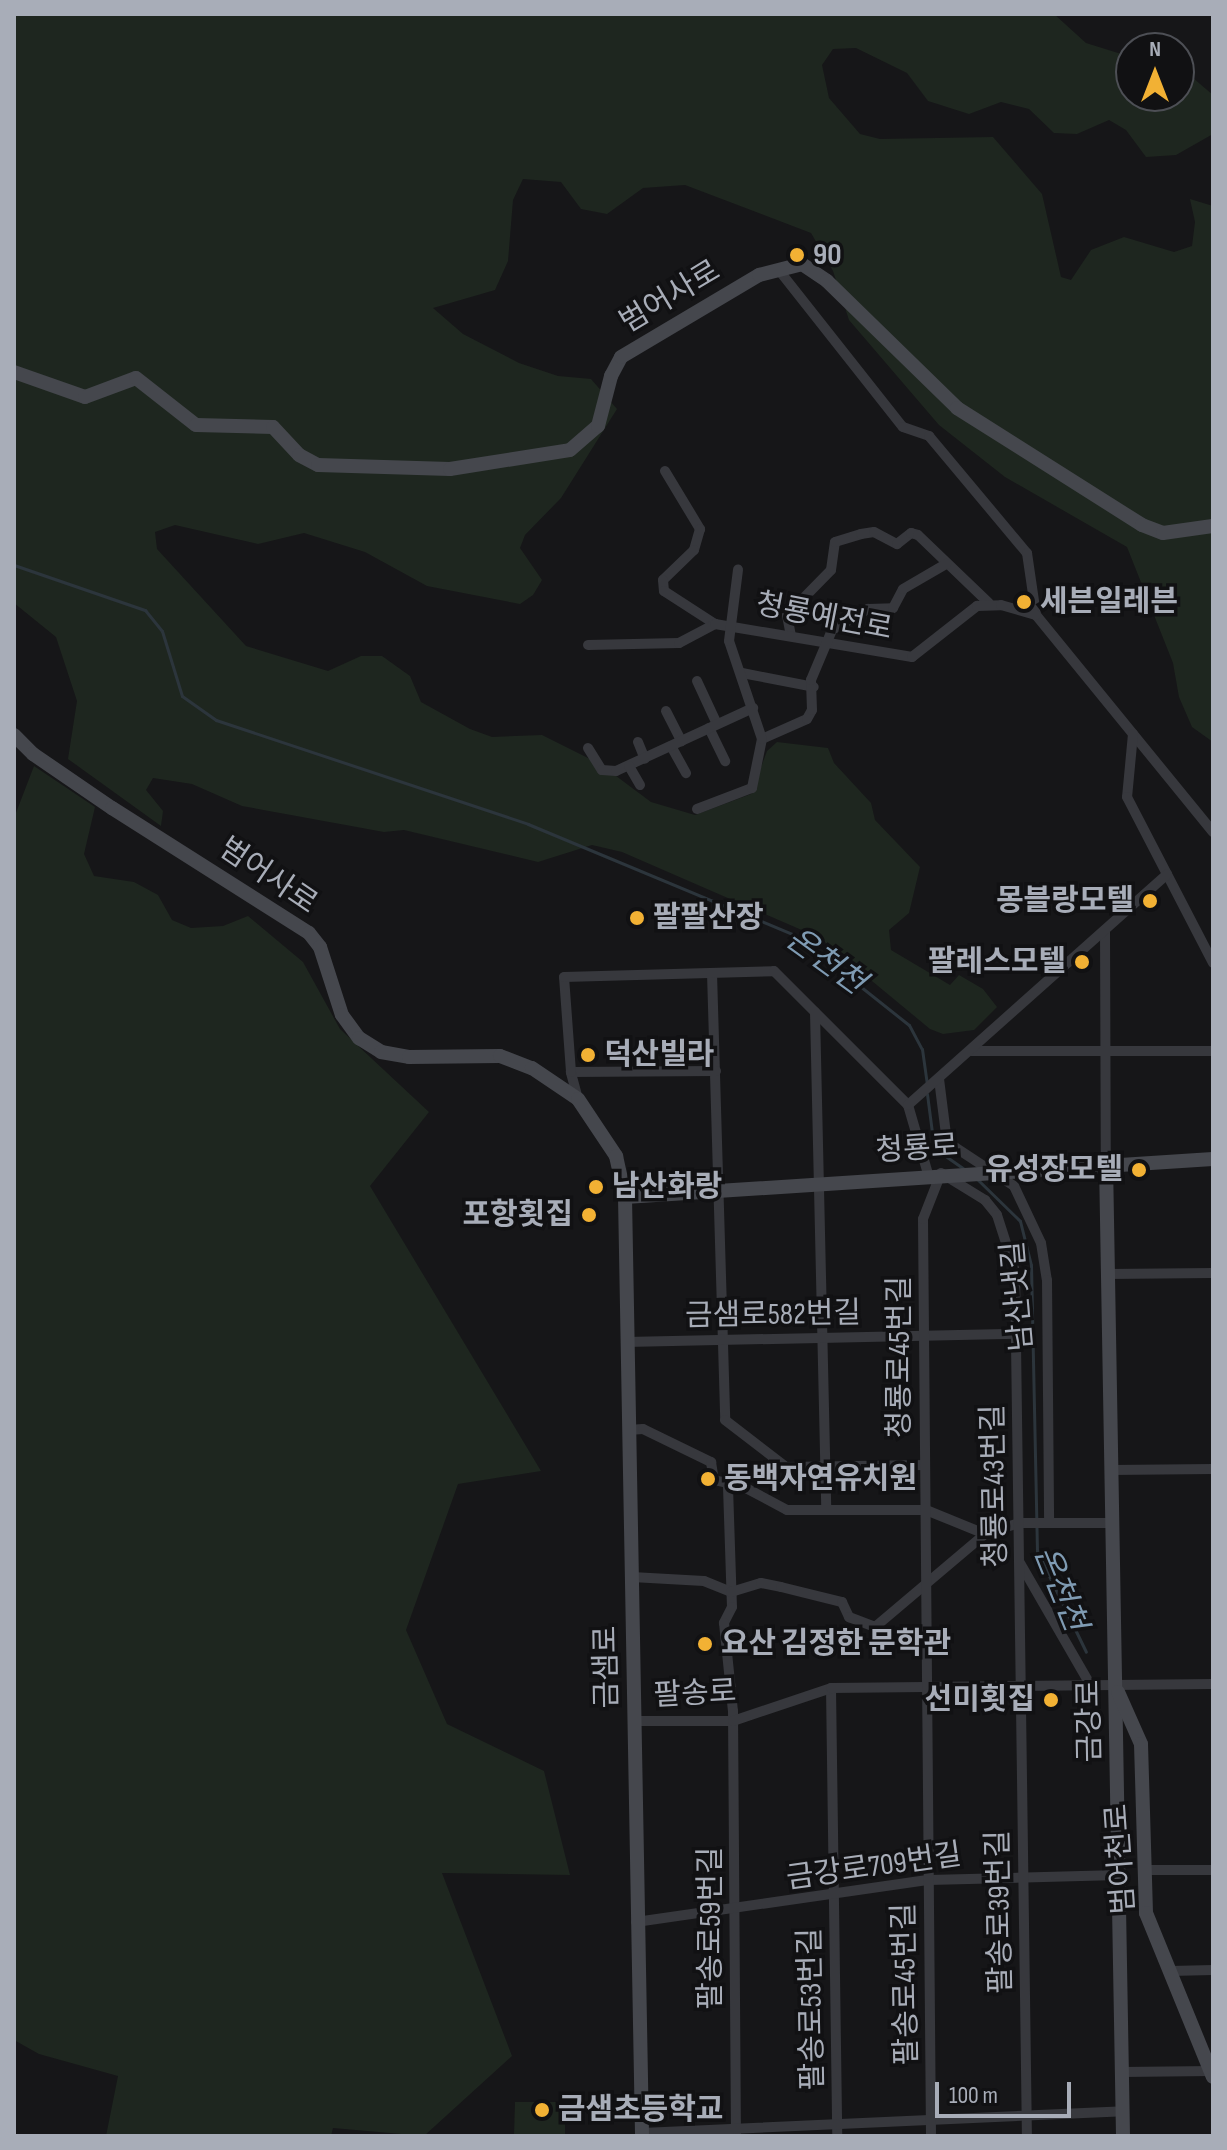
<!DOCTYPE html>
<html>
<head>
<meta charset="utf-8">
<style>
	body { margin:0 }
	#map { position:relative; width:1227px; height:2150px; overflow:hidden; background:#161618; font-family:"Sofia Sans Condensed","Noto Sans KR",sans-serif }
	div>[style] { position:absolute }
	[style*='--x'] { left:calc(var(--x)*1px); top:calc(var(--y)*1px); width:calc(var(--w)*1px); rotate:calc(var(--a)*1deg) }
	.green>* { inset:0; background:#1e261f }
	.stream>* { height:3px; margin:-1.5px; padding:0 1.5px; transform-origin:1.5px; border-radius:1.5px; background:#2c353c }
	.street>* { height:10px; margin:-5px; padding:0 5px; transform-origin:5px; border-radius:5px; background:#37383d }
	.secondary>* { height:14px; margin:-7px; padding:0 7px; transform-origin:7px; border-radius:7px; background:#45474d }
	.dots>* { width:22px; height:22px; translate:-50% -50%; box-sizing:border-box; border:4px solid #111113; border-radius:50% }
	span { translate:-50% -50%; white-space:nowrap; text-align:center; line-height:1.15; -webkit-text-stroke:7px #111113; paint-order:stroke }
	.poi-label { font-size:30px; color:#a8adb8; font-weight:700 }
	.left { translate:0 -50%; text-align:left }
	.right { translate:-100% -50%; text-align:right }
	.street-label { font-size:30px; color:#a8adb8 }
	.water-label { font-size:32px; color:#7f9bb3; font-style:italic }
	.frame { position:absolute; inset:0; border:16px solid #a8adb8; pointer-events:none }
	.north { position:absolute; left:1115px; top:32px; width:80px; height:80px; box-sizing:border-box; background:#111113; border:2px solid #4d4f55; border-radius:50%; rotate:0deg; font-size:22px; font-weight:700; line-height:32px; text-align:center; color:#a8adb8 }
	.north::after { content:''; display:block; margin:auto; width:28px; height:36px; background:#f2b134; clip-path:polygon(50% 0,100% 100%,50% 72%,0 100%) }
	.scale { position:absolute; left:935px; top:2082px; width:136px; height:36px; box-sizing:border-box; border:4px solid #a8adb8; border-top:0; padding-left:10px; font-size:24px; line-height:28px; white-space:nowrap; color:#a8adb8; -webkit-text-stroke:6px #111113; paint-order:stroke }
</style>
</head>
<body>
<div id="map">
	<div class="green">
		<i style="clip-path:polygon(14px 14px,1054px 14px,1086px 43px,1131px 57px,1131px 96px,1179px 96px,1179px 66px,1213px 95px,1213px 134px,1176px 155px,1146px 157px,1126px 130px,1109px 120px,1077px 134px,1054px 133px,1029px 109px,1001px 102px,969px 114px,928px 101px,907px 73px,856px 48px,833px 49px,822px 65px,829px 98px,860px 134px,880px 139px,993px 137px,1042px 194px,1061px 277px,1071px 280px,1091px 250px,1124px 237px,1174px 252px,1192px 246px,1195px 222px,1190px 199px,1213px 206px,1213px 742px,1192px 727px,1179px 697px,1173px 663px,1127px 547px,1005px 477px,939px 425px,849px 320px,833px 271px,811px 233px,685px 185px,643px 188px,607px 214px,581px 209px,561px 182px,523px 179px,513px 200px,508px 261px,495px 290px,433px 308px,463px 334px,519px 363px,558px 376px,591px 379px,617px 409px,561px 498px,525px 535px,520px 548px,542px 580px,533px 595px,520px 604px,427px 586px,365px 552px,304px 533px,258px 544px,175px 525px,155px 532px,157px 549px,246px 646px,328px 671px,361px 656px,382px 656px,410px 676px,421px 702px,470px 729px,492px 737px,542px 735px,600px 764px,651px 802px,695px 815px,751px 794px,767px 751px,777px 742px,828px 748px,834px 763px,871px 803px,875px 820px,920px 867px,909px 913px,889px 930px,891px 950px,950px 985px,959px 975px,983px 989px,997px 1007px,974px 1030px,943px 1034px,930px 1029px,820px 938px,622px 852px,592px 845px,538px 862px,404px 830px,384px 832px,242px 806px,192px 784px,153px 778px,146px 790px,163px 811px,161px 826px,68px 759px,77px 701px,56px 637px,14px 603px)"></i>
		<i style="clip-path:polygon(34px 766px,95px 807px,84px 854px,94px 876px,134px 882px,158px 895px,172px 920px,191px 928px,223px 926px,248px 916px,303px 962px,340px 1029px,429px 1112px,370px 1186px,541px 1471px,458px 1484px,406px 1630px,447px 1724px,544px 1771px,570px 1875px,442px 1873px,512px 2056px,424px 2136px,333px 2128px,331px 2136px,106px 2136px,118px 2076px,39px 2054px,14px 2040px,14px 818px)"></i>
		<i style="clip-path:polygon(515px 2102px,565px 2102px,565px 2136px,514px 2136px)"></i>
	</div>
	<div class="stream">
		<i style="--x:14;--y:565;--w:139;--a:19"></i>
		<i style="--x:145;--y:610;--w:27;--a:51"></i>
		<i style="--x:162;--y:631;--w:68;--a:72.9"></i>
		<i style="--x:182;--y:696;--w:42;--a:35.2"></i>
		<i style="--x:216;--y:720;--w:329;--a:18.4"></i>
		<i style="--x:528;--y:824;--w:291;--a:22.6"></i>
		<i style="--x:797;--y:936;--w:143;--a:38.5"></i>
		<i style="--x:909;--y:1025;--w:27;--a:62"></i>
		<i style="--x:922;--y:1049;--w:37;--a:82"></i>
		<i style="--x:927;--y:1094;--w:54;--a:82.6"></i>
		<i style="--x:934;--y:1148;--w:38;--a:35"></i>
		<i style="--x:977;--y:1179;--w:60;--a:44.3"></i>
		<i style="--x:1020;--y:1221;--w:45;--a:76"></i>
		<i style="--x:1031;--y:1265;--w:286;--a:88.8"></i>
		<i style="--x:1037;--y:1551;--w:112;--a:64.1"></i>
	</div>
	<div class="street">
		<i style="--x:778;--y:269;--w:201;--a:51.7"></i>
		<i style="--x:903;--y:427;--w:28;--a:19"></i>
		<i style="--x:929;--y:436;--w:153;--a:50.1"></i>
		<i style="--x:1027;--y:553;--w:63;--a:81.7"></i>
		<i style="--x:1036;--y:615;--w:280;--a:50.8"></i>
		<i style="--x:665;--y:471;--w:68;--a:58.9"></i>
		<i style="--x:700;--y:529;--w:22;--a:106"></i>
		<i style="--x:694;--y:550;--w:43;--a:135.9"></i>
		<i style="--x:663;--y:580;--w:11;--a:85"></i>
		<i style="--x:664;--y:591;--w:61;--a:32.9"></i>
		<i style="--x:791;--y:636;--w:21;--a:-101"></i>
		<i style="--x:787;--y:615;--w:63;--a:-45.6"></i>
		<i style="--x:831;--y:570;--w:28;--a:-82"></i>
		<i style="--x:835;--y:542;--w:27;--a:-17"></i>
		<i style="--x:861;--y:534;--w:13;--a:-9"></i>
		<i style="--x:874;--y:532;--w:26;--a:28"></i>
		<i style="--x:897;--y:544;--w:18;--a:-38"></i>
		<i style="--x:911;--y:533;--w:7;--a:16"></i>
		<i style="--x:918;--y:535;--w:98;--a:43.8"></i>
		<i style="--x:588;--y:645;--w:91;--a:-1.3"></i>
		<i style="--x:679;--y:643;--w:41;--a:-27.8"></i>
		<i style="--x:715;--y:624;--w:200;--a:9.5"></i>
		<i style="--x:912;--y:657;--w:83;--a:-38.1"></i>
		<i style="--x:977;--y:606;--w:24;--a:-2"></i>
		<i style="--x:1001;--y:605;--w:36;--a:16"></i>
		<i style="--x:742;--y:673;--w:73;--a:11"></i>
		<i style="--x:697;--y:681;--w:47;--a:65.1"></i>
		<i style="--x:666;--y:711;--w:34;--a:63"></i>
		<i style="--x:709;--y:728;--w:37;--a:64"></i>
		<i style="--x:1133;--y:734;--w:63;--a:95.4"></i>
		<i style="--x:1127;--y:797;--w:187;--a:62.6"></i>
		<i style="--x:762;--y:739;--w:49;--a:-24"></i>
		<i style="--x:807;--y:719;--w:10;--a:-61"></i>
		<i style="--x:812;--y:710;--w:30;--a:-92"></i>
		<i style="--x:811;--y:680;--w:54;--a:-67.2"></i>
		<i style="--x:832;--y:630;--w:42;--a:-30.3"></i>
		<i style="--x:868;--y:609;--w:25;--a:-2"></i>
		<i style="--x:893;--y:608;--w:21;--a:-62"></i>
		<i style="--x:903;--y:589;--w:50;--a:-30.2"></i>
		<i style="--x:638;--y:742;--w:18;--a:68"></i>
		<i style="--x:671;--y:746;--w:31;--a:61"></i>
		<i style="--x:588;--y:748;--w:26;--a:58"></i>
		<i style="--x:602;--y:770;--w:14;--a:4"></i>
		<i style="--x:616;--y:771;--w:151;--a:-24.7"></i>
		<i style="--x:629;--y:766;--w:22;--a:60"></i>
		<i style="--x:697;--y:809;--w:59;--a:-20.9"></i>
		<i style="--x:752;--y:788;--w:50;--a:-78.5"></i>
		<i style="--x:762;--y:739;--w:103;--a:-108.6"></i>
		<i style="--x:729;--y:641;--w:72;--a:-82.8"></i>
		<i style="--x:1105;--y:930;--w:232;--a:89.8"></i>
		<i style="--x:712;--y:973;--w:447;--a:88.3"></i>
		<i style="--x:725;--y:1420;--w:77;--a:37.6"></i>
		<i style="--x:786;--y:1467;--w:139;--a:-0.8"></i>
		<i style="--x:815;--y:1012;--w:497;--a:88.7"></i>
		<i style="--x:970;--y:1051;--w:243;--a:0"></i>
		<i style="--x:571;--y:1072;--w:145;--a:-0.4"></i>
		<i style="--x:939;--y:1079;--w:64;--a:82.8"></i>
		<i style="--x:947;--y:1142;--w:80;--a:33.3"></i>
		<i style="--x:1014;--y:1186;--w:63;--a:64.7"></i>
		<i style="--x:1041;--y:1243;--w:37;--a:81"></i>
		<i style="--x:1047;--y:1280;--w:242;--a:89.5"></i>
		<i style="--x:578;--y:1099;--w:28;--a:-105"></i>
		<i style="--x:571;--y:1072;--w:95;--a:-94.2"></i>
		<i style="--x:564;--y:977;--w:210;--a:-1.6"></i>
		<i style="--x:774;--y:971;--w:190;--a:45"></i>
		<i style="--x:908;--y:1105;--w:72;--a:73.8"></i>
		<i style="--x:908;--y:1105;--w:347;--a:-41.7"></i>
		<i style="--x:1108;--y:1274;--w:105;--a:-0.5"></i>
		<i style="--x:626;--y:1342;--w:391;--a:-1.2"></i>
		<i style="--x:628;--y:1430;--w:15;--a:-4"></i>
		<i style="--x:643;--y:1429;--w:76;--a:25.9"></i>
		<i style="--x:711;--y:1462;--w:18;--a:81"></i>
		<i style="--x:714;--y:1480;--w:31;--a:13"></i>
		<i style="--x:744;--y:1487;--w:49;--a:28.1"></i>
		<i style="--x:787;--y:1510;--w:139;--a:0"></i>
		<i style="--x:926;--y:1510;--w:64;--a:22.1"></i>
		<i style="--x:985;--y:1534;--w:35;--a:-18"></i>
		<i style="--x:1018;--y:1523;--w:94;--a:0"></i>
		<i style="--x:1111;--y:1470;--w:102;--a:-0.6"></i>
		<i style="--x:728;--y:1487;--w:120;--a:88.1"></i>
		<i style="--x:732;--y:1607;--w:18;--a:117"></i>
		<i style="--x:724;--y:1623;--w:88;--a:84.2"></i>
		<i style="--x:733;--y:1711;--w:425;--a:89.6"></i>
		<i style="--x:1020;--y:1563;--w:142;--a:60"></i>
		<i style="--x:632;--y:1577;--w:72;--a:3.2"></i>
		<i style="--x:704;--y:1581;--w:29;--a:22"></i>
		<i style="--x:731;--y:1592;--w:31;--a:-17"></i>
		<i style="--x:761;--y:1583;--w:20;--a:11"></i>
		<i style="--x:781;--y:1587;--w:63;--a:13.8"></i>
		<i style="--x:842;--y:1602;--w:17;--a:65"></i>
		<i style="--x:849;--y:1617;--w:28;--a:21"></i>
		<i style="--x:875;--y:1627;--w:144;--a:-40.2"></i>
		<i style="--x:831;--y:1688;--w:448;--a:89.2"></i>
		<i style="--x:634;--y:1721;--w:99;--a:0"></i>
		<i style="--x:733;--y:1721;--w:103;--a:-18.6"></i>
		<i style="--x:831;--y:1688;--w:382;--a:-0.6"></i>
		<i style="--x:1145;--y:1870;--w:68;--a:0"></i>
		<i style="--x:636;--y:1922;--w:296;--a:-8.2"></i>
		<i style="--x:929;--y:1880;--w:190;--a:-1.5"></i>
		<i style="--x:1170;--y:1971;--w:43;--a:-1.3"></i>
		<i style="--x:1122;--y:2072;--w:91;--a:-0.6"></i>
		<i style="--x:642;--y:2133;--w:482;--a:-2.6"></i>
		<i style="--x:931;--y:2136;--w:917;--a:-90.5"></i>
		<i style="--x:923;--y:1219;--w:49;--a:-68.6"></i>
		<i style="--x:941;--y:1173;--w:52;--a:31.5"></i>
		<i style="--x:985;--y:1200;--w:19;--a:51"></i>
		<i style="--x:997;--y:1215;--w:59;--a:72.2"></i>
		<i style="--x:1015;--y:1271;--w:865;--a:89.21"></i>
	</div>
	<div class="secondary">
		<i style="--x:14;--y:372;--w:75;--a:19.4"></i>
		<i style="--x:85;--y:397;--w:54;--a:-20.4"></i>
		<i style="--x:136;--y:378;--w:76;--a:38.1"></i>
		<i style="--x:196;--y:425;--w:77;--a:1.5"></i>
		<i style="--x:273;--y:427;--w:38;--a:47"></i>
		<i style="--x:299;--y:455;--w:21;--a:28"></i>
		<i style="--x:318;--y:465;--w:132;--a:1.7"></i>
		<i style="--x:450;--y:469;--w:121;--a:-9"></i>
		<i style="--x:570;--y:450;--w:37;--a:-41"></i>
		<i style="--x:598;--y:426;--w:52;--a:-75.4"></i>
		<i style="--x:611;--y:376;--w:21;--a:-62"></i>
		<i style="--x:621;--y:357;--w:161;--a:-30.7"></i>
		<i style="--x:759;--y:275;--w:44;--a:-14.3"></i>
		<i style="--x:802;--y:264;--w:30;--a:34"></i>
		<i style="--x:827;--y:281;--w:182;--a:44.3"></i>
		<i style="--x:957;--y:408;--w:219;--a:32.3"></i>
		<i style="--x:1142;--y:525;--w:22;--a:21"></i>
		<i style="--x:1163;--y:533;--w:50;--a:-8"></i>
		<i style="--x:14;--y:735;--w:27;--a:45"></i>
		<i style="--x:33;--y:754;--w:96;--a:34.4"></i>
		<i style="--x:112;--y:808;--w:233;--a:32.4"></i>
		<i style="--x:309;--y:933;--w:18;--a:52"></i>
		<i style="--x:320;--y:947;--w:71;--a:72.1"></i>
		<i style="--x:342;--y:1015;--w:29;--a:54"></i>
		<i style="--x:359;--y:1038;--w:26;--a:32"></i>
		<i style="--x:381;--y:1052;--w:28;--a:10"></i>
		<i style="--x:409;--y:1057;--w:91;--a:-0.6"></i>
		<i style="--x:500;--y:1056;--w:34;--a:21"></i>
		<i style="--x:532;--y:1068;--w:55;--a:34"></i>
		<i style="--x:578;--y:1099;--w:69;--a:56.3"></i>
		<i style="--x:616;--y:1156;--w:42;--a:77.6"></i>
		<i style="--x:625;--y:1197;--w:939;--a:88.96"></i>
		<i style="--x:1106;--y:1162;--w:974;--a:89"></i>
		<i style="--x:625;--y:1197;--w:589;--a:-3.7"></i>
		<i style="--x:1118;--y:1692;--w:57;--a:66.1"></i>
		<i style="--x:1141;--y:1744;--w:169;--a:88.3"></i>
		<i style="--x:1146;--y:1913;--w:177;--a:67.8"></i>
	</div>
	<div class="dots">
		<i style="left:797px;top:255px;background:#f2b134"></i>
		<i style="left:1024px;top:602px;background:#f2b134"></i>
		<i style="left:1150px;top:901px;background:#f2b134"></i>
		<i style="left:637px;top:918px;background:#f2b134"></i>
		<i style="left:1082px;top:962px;background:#f2b134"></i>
		<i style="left:588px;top:1055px;background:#f2b134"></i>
		<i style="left:1139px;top:1170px;background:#f2b134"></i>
		<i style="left:596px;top:1187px;background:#f2b134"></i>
		<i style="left:589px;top:1215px;background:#f2b134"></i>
		<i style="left:708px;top:1479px;background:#f2b134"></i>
		<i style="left:705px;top:1644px;background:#f2b134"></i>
		<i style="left:1051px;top:1700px;background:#f2b134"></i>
		<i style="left:542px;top:2110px;background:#f2b134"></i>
	</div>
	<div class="poi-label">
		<span class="left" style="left:813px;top:255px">90</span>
		<span class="left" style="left:1040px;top:602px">세븐일레븐</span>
		<span class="right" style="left:1134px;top:901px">몽블랑모텔</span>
		<span class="left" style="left:653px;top:918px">팔팔산장</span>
		<span class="right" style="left:1066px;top:962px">팔레스모텔</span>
		<span class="left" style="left:604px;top:1055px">덕산빌라</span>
		<span class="right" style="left:1123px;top:1170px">유성장모텔</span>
		<span class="left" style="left:612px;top:1187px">남산화랑</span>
		<span class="right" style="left:573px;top:1215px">포항횟집</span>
		<span class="left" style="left:724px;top:1479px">동백자연유치원</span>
		<span class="left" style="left:721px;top:1644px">요산 김정한 문학관</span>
		<span class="right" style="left:1035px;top:1700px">선미횟집</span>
		<span class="left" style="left:558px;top:2110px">금샘초등학교</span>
	</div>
	<div class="street-label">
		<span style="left:670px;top:297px;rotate:-31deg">범어사로</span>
		<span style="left:824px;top:617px;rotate:11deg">청룡예전로</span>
		<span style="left:268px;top:876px;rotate:34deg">범어사로</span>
		<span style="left:917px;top:1149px;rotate:-4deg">청룡로</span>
		<span style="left:1018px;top:1296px;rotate:-95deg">남산냇길</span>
		<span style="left:773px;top:1315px;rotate:-1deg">금샘로582번길</span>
		<span style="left:900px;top:1357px;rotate:-90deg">청룡로45번길</span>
		<span style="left:995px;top:1486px;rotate:-91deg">청룡로43번길</span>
		<span style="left:607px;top:1667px;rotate:-91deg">금샘로</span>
		<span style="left:695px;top:1694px;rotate:-3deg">팔송로</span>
		<span style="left:1090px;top:1721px;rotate:-91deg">금강로</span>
		<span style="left:1121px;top:1859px;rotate:-94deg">범어천로</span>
		<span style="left:874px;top:1867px;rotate:-8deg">금강로709번길</span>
		<span style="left:1000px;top:1912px;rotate:-91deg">팔송로39번길</span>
		<span style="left:711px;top:1928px;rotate:-90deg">팔송로59번길</span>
		<span style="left:906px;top:1984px;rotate:-91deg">팔송로45번길</span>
		<span style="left:812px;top:2009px;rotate:-91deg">팔송로53번길</span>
	</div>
	<div class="water-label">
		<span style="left:825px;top:962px;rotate:36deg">온천천</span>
		<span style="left:1059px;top:1589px;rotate:68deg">온천천</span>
	</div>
	<div class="frame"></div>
	<div class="north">N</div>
	<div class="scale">100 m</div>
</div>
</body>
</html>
